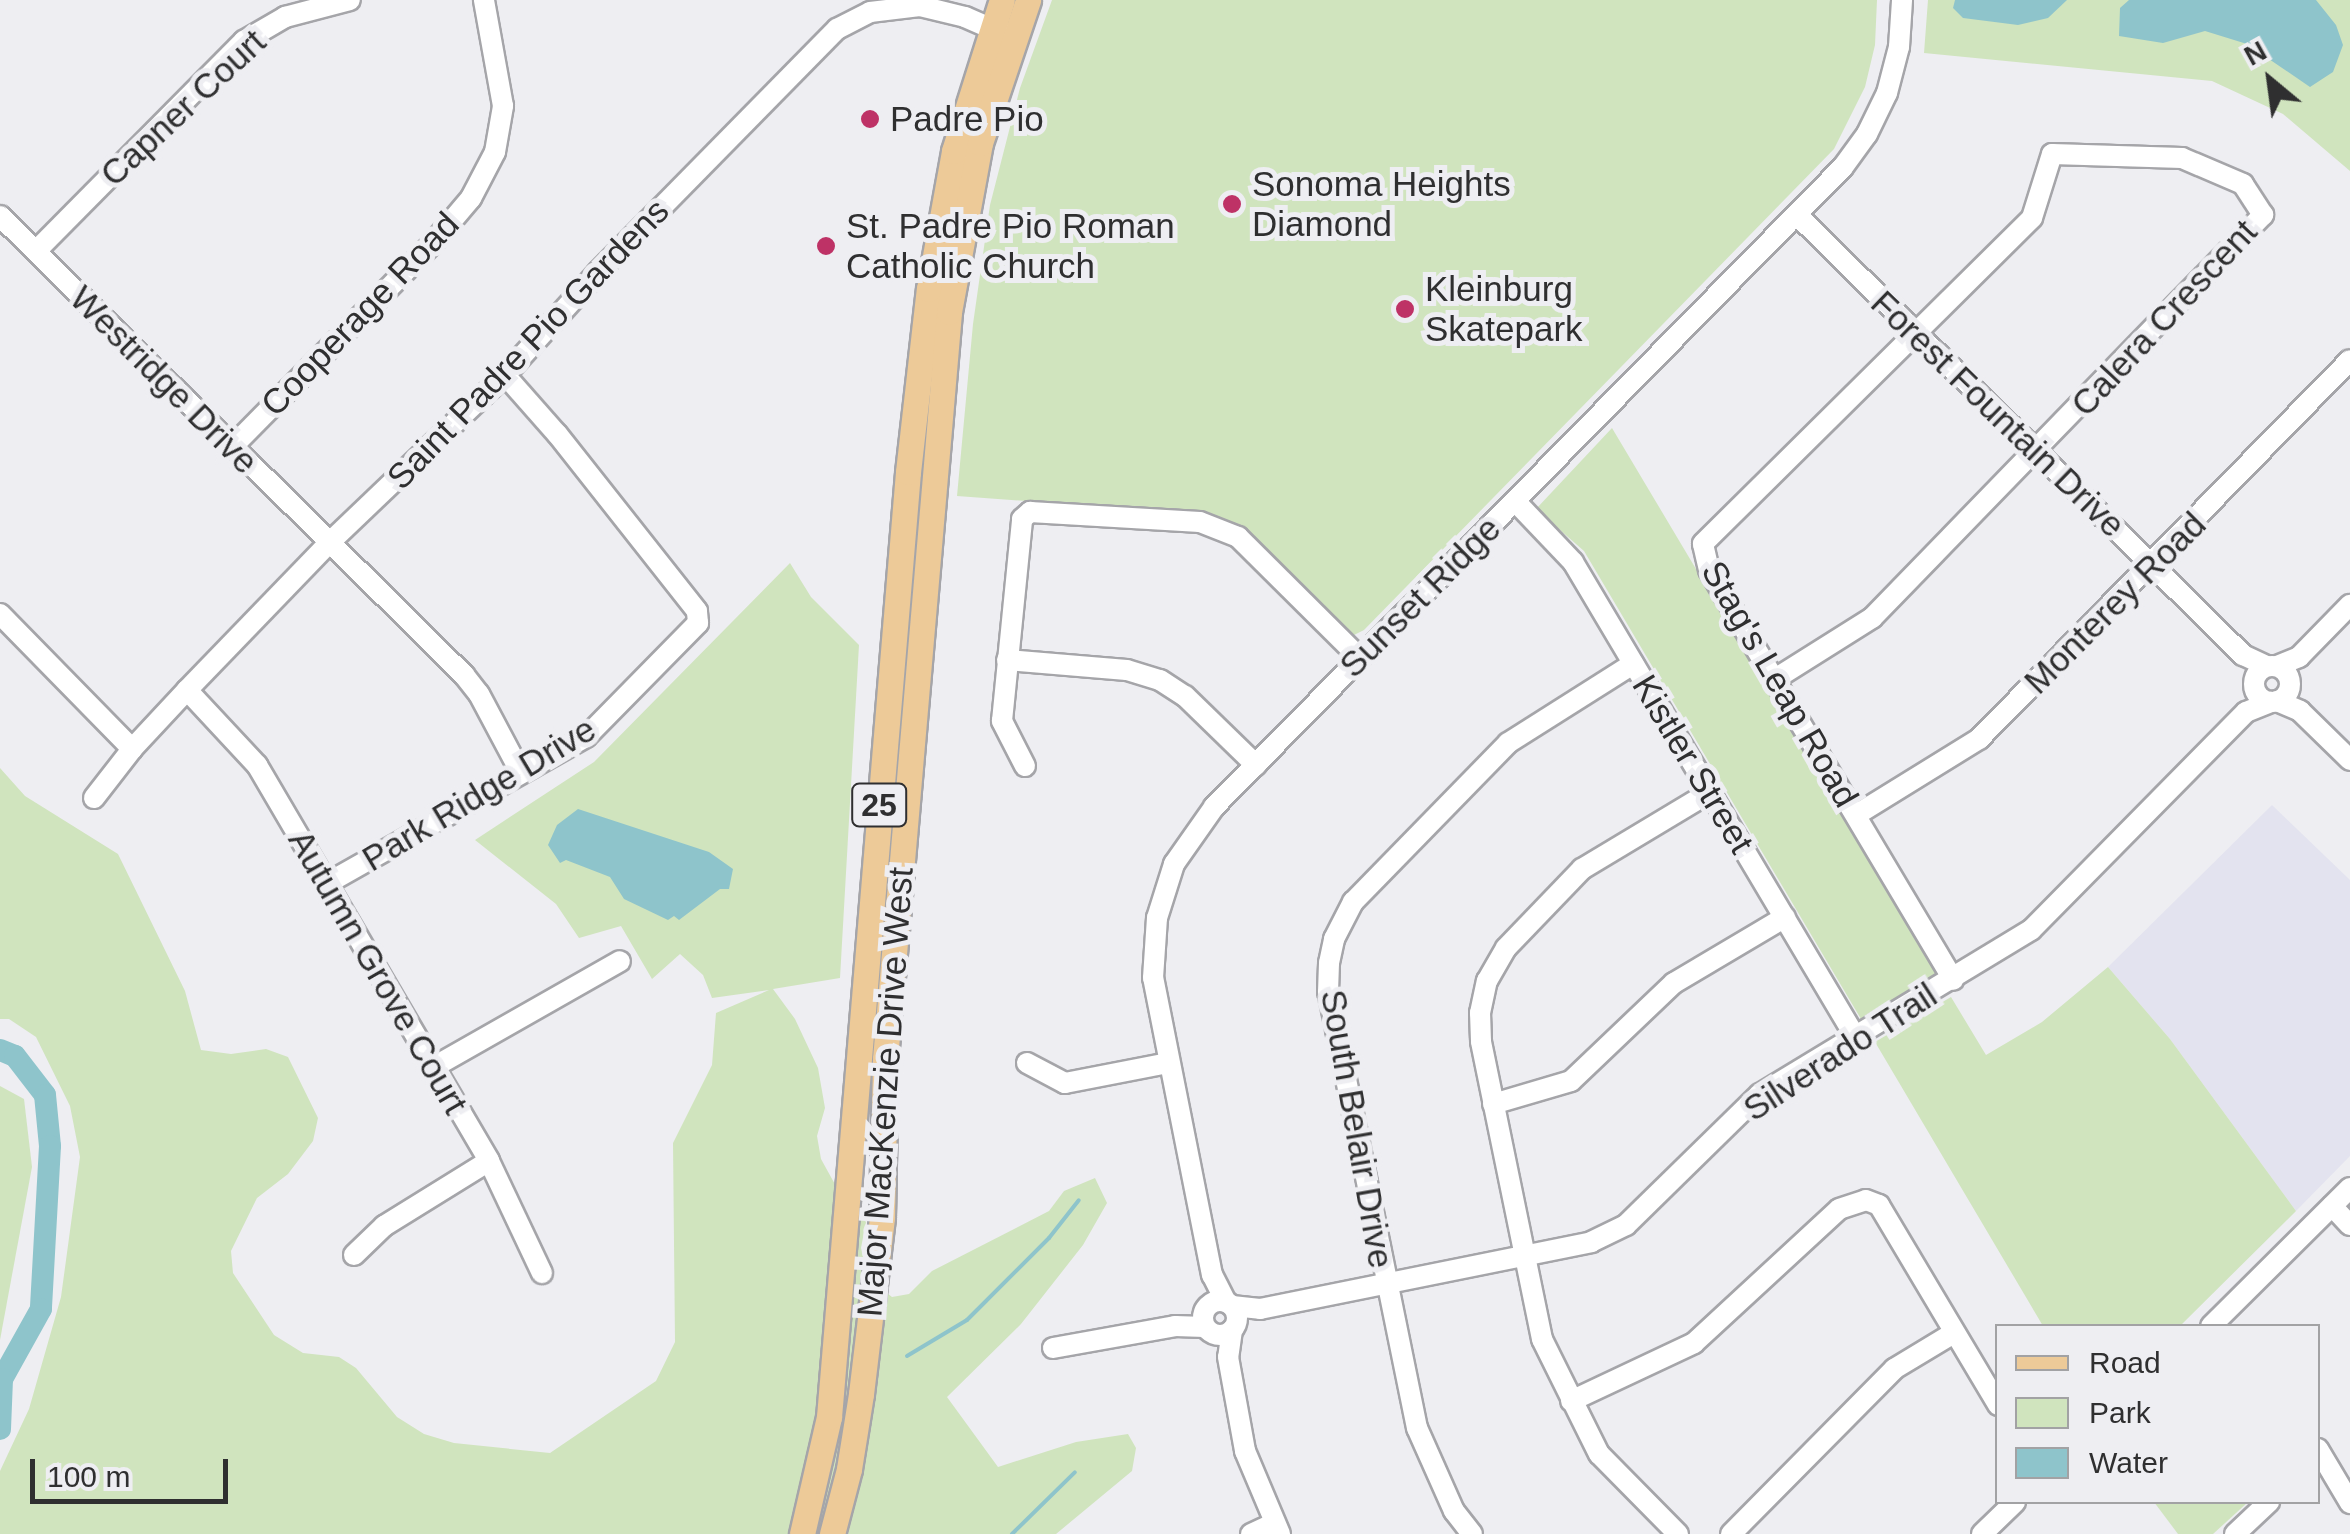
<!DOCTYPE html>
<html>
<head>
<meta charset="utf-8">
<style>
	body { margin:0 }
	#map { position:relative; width:2350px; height:1534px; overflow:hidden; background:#eeeef2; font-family:Helvetica,sans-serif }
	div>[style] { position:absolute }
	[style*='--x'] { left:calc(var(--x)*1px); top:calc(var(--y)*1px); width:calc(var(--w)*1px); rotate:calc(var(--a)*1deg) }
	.built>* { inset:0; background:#e3e3ef }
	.green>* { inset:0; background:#d0e4be }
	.water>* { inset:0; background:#8ec4cb }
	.stream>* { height:4px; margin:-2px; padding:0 2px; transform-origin:2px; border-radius:2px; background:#8ec4cb }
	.river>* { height:22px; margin:-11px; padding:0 11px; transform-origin:11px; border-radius:11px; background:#8ec4cb }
	.roads { filter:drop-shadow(2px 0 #a5a5a9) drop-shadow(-2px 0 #a5a5a9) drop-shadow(0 2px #a5a5a9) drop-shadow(0 -2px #a5a5a9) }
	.minor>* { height:20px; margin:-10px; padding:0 10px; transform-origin:10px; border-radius:10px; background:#fff }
	.minor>.ring { margin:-10px; padding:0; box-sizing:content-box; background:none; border:20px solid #fff; border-radius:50% }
	.major>* { height:25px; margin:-12.5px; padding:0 12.5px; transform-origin:12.5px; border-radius:12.5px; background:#edca98 }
	.dots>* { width:28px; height:28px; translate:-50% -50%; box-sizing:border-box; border:5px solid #eeeef2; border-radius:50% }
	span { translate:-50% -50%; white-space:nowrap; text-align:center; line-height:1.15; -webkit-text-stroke:10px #eeeef2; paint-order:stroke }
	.shield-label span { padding:2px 8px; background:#eeeef2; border:2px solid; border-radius:8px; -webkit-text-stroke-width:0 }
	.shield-label { font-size:32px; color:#2f2f30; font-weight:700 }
	.street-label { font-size:35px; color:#2f2f30 }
	.poi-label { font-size:35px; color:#2f2f30 }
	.left { translate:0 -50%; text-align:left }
	.legend { position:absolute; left:1995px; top:1324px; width:325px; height:180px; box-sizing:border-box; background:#eeeef2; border:2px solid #a2a2a4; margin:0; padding:12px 18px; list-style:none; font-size:30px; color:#2f2f30 }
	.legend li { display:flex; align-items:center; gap:20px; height:50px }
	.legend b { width:50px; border:2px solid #a2a2a4 }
	.north { position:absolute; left:2220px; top:30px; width:100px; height:100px; -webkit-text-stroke:8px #eeeef2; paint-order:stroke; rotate:331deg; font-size:28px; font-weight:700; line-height:40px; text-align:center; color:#2f2f30 }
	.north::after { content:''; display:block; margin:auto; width:35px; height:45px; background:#2f2f30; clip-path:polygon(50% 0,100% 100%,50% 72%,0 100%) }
	.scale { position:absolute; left:30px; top:1459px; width:198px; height:45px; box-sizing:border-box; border:5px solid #2f2f30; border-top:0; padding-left:12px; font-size:30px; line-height:35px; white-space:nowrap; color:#2f2f30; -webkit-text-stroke:8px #eeeef2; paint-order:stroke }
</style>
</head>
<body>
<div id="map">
	<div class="built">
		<i style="clip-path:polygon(2272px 805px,2350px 880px,2350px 1156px,2296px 1211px,2170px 1039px,2108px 967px)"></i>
	</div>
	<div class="green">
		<i style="clip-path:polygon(1052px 0,1877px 0,1875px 45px,1865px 87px,1834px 149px,1364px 630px,1352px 636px,1261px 549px,1109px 507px,957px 496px,973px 324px,990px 205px,1020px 88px)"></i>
		<i style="clip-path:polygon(1928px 0,2350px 0,2350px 171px,2283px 114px,2212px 81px,1924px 53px)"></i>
		<i style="clip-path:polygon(1612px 428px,1936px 972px,1931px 983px,1866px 1019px,1861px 1019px,1584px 551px,1536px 509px)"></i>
		<i style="clip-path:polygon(790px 563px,811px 597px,859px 645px,840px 978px,773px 989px,795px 1019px,818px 1068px,825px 1108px,817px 1136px,821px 1159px,837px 1188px,866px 1222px,861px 1248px,869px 1279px,892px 1297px,909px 1294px,932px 1271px,1049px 1211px,1064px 1191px,1095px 1178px,1107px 1203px,1083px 1245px,1021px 1324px,947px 1397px,998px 1467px,1076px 1442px,1128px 1434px,1136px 1448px,1132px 1471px,1056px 1534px,0 1534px,0 1471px,29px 1409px,61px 1297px,80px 1157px,70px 1106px,36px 1037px,9px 1019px,0 1019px,0 768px,25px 796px,118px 854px,185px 991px,201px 1050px,231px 1054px,266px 1049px,288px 1057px,318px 1118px,313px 1141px,288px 1174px,257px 1198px,231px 1251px,233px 1273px,274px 1335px,303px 1353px,339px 1357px,356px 1368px,397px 1417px,424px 1434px,454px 1443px,550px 1453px,656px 1381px,675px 1342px,673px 1143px,712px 1065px,716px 1013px,769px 990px,712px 998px,703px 975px,680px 954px,652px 979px,621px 926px,579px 938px,556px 904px,475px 840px,594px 762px)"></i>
		<i style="clip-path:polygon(2108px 967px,2170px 1039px,2296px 1211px,2180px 1326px,2043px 1326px,1875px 1042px,1951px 997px,1986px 1055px,2042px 1022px)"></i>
		<i style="clip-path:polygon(0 1086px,24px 1099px,32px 1167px,0 1340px)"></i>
		<i style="clip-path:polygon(2154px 1502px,2248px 1502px,2213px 1534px,2178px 1534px)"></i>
	</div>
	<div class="water">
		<i style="clip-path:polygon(1955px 0,2067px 0,2048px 18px,2018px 25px,1963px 18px,1953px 8px)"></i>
		<i style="clip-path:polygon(2129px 0,2316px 0,2336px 25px,2343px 45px,2333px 72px,2310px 87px,2247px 44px,2205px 31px,2163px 43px,2119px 36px,2120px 8px)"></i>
		<i style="clip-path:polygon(578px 809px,709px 852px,733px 869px,729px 889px,720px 889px,679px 920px,674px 916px,668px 920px,624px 899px,610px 877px,566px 860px,560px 863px,548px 845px,557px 825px)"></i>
	</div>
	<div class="stream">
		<i style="--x:907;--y:1356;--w:70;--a:-31"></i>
		<i style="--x:967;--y:1320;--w:116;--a:-45"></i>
		<i style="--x:1049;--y:1238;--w:48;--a:-51.7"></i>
		<i style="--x:1012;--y:1534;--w:88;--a:-44.5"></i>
	</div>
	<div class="river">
		<i style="--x:0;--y:1050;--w:16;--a:22"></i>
		<i style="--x:15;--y:1056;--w:49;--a:52.4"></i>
		<i style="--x:45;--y:1095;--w:51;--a:84.4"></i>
		<i style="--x:50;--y:1146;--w:163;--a:93.2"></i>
		<i style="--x:41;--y:1309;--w:80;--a:119.1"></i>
		<i style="--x:2;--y:1379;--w:50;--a:92.3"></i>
	</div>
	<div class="roads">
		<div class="minor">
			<i style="--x:1797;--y:215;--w:627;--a:44.61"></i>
			<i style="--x:2243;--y:655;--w:26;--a:25"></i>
			<i style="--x:0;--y:216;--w:653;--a:44.69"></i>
			<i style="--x:464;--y:675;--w:24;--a:52"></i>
			<i style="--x:479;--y:694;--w:89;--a:62"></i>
			<i style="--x:36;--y:251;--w:296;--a:-45.3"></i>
			<i style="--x:244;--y:41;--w:48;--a:-30.3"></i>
			<i style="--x:285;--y:17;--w:67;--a:-14.7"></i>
			<i style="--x:231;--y:448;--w:288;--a:-45.4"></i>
			<i style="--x:433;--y:243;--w:59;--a:-49.8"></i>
			<i style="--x:471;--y:198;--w:52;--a:-62.4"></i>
			<i style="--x:495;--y:152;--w:47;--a:-80.1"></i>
			<i style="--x:503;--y:106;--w:108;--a:-100.2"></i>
			<i style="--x:1515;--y:501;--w:84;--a:46.4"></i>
			<i style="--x:1573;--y:562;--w:554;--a:59.27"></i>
			<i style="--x:0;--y:614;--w:189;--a:45.6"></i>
			<i style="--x:1007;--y:660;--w:120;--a:4.8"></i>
			<i style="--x:1127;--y:670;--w:34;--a:17"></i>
			<i style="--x:1160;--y:680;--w:30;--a:33"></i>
			<i style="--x:1185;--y:696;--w:99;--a:44.2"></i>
			<i class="ring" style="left:2254px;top:666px;width:16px;height:16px"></i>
			<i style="--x:2277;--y:666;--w:24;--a:-22"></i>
			<i style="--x:2299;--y:657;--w:73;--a:-45.6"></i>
			<i style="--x:1775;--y:679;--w:115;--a:-32.2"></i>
			<i style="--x:1872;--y:618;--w:562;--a:-45.87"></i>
			<i style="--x:2263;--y:215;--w:37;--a:-123"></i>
			<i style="--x:2243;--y:184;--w:66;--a:-156.9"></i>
			<i style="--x:2182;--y:158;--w:130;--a:-178.2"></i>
			<i style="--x:2052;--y:154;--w:67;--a:107.4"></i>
			<i style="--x:2032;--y:218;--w:463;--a:135.3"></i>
			<i style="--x:1703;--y:544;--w:27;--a:77"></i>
			<i style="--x:1709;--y:570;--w:477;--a:59.2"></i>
			<i style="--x:187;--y:690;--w:103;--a:47"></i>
			<i style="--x:257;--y:765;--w:459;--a:59.6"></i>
			<i style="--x:489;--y:1161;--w:124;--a:64.7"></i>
			<i style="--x:2277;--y:701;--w:25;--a:23"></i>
			<i style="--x:2300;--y:711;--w:70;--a:44.4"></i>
			<i style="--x:1025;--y:766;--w:51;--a:-117.1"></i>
			<i style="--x:1002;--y:721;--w:203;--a:-84.3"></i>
			<i style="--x:1022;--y:519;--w:11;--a:-41"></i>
			<i style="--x:1030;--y:512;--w:170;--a:3.4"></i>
			<i style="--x:1200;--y:522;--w:41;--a:21.5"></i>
			<i style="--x:1238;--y:537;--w:172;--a:44.8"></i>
			<i style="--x:94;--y:798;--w:62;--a:-52.2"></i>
			<i style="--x:132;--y:749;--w:81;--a:-47"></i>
			<i style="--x:187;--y:690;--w:206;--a:-46"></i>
			<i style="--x:330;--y:542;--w:242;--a:-43.7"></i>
			<i style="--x:505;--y:375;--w:139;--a:-47.9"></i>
			<i style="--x:598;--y:272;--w:341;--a:-45.5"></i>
			<i style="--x:837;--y:29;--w:37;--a:-27"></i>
			<i style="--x:870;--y:12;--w:50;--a:-6.8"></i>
			<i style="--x:920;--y:6;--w:46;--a:13.7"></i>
			<i style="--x:965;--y:17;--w:43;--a:23.6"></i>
			<i style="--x:1856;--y:815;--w:145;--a:-31.7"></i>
			<i style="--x:1979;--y:739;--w:530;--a:-45.61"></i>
			<i style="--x:326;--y:884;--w:299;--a:-29.5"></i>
			<i style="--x:586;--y:737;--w:160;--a:-45.5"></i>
			<i style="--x:698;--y:623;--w:12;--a:-95"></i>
			<i style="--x:697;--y:611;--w:226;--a:-128.3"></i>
			<i style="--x:557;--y:434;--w:79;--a:-131.4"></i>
			<i style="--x:1027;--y:1063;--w:43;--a:27.8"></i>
			<i style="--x:1065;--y:1083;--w:105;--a:-11"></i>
			<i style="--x:432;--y:1068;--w:216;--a:-29.6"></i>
			<i style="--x:1493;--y:1104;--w:81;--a:-16.4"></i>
			<i style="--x:1571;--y:1081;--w:142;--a:-43.6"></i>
			<i style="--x:1674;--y:983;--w:129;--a:-30.7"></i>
			<i style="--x:2332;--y:1206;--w:26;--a:47"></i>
			<i style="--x:354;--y:1255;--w:42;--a:-44"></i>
			<i style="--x:384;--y:1226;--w:123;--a:-31.8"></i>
			<i class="ring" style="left:1203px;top:1301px;width:14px;height:14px"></i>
			<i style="--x:1226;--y:1302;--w:30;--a:-117"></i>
			<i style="--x:1212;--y:1275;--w:303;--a:-101.2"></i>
			<i style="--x:1153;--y:978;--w:60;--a:-86.2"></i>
			<i style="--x:1157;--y:918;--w:57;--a:-72.5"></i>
			<i style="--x:1174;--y:864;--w:70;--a:-54.9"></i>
			<i style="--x:1214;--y:807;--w:897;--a:-45.5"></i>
			<i style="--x:1843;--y:167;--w:41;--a:-54"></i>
			<i style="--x:1867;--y:134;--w:46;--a:-64"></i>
			<i style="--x:1887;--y:93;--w:48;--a:-75.4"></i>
			<i style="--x:1899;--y:47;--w:47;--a:-86.3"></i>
			<i style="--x:1232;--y:1306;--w:28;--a:6"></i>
			<i style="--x:1260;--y:1309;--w:338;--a:-11.4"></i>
			<i style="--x:1591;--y:1242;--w:39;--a:-26"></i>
			<i style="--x:1626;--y:1225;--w:187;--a:-44.4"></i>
			<i style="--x:1760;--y:1094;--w:317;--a:-31.2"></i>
			<i style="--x:2031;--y:930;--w:306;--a:-45.4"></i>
			<i style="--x:2246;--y:712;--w:27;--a:-22"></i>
			<i style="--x:2211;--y:1326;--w:196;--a:-44.8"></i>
			<i style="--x:1232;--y:1330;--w:27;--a:98"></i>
			<i style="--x:1228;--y:1357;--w:96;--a:79.7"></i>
			<i style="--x:1245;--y:1451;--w:90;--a:67.1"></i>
			<i style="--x:1053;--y:1348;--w:124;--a:-10.2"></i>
			<i style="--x:1175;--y:1326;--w:30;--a:2"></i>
			<i style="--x:1571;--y:1401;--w:136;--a:-25.2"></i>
			<i style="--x:1694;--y:1343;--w:197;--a:-42.7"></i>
			<i style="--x:1839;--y:1209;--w:28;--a:-18"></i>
			<i style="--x:1866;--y:1200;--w:14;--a:21"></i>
			<i style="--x:1879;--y:1205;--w:233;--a:59.2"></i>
			<i style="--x:2318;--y:1449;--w:63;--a:59.3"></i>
			<i style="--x:1251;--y:1534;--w:26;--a:-25"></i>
			<i style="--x:1472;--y:1534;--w:29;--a:-128"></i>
			<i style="--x:1454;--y:1511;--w:91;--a:-114"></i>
			<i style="--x:1417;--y:1428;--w:445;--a:-101.5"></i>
			<i style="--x:1328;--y:992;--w:29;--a:-88"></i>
			<i style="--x:1329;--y:963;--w:25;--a:-78"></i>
			<i style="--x:1334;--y:939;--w:42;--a:-62.8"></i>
			<i style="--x:1353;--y:902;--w:222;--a:-45.7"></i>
			<i style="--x:1508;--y:743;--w:148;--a:-32.3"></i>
			<i style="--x:1678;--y:1534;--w:112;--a:-134.6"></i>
			<i style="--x:1599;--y:1454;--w:128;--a:-116.4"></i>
			<i style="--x:1542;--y:1339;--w:304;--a:-101.6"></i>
			<i style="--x:1481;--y:1041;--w:28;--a:-92"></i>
			<i style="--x:1480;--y:1013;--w:33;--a:-78"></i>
			<i style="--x:1487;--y:981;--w:38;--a:-60"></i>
			<i style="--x:1506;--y:948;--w:110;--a:-46.1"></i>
			<i style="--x:1582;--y:869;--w:149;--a:-31"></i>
			<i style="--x:1731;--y:1534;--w:232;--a:-45.3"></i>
			<i style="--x:1894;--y:1369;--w:68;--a:-31.1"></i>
			<i style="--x:1982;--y:1534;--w:46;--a:-44.1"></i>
			<i style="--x:2235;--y:1534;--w:47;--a:-43.3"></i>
		</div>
		<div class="major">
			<i style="--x:802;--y:1534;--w:120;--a:-77"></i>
			<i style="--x:829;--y:1417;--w:948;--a:-85.22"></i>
			<i style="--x:908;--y:472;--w:184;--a:-83.5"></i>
			<i style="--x:929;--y:289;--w:140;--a:-79.7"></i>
			<i style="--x:954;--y:151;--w:158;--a:-72.4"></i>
			<i style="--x:832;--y:1534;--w:67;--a:-75.3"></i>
			<i style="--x:849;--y:1469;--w:76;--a:-80.9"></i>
			<i style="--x:861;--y:1394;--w:178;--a:-83.2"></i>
			<i style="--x:882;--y:1217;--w:158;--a:-88.9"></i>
			<i style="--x:885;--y:1059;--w:750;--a:-85.1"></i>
			<i style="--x:949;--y:312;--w:172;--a:-79.6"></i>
			<i style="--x:980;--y:143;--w:151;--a:-71.4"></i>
		</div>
	</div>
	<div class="dots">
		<i style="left:870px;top:119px;background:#be3266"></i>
		<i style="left:1232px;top:204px;background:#be3266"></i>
		<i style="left:826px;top:246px;background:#be3266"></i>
		<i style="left:1405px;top:309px;background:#be3266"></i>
	</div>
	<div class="shield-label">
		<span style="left:879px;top:805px">25</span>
	</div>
	<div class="street-label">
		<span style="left:183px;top:108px;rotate:-43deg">Capner Court</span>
		<span style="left:360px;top:314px;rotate:-46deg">Cooperage Road</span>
		<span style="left:2164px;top:318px;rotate:-47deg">Calera Crescent</span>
		<span style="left:528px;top:344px;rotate:-46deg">Saint Padre Pio Gardens</span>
		<span style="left:164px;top:380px;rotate:45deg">Westridge Drive</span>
		<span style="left:1998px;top:414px;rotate:44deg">Forest Fountain Drive</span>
		<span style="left:1420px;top:597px;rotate:-45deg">Sunset Ridge</span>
		<span style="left:2115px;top:603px;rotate:-45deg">Monterey Road</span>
		<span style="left:1780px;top:684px;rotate:60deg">Stag's Leap Road</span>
		<span style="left:1693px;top:764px;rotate:59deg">Kistler Street</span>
		<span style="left:479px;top:794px;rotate:-31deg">Park Ridge Drive</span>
		<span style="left:378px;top:972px;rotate:60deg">Autumn Grove Court</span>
		<span style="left:1840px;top:1052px;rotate:-33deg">Silverado Trail</span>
		<span style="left:885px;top:1092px;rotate:-86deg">Major MacKenzie Drive West</span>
		<span style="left:1357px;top:1129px;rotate:80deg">South Belair Drive</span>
	</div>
	<div class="poi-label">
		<span class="left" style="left:890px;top:119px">Padre Pio</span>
		<span class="left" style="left:1252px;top:204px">Sonoma Heights<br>Diamond</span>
		<span class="left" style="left:846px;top:246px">St. Padre Pio Roman<br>Catholic Church</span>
		<span class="left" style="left:1425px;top:309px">Kleinburg<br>Skatepark</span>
	</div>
	<ul class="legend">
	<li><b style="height:12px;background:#edca98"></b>Road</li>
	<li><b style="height:28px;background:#d0e4be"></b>Park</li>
	<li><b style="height:28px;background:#8ec4cb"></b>Water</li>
	</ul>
	<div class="north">N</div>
	<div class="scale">100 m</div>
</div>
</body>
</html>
